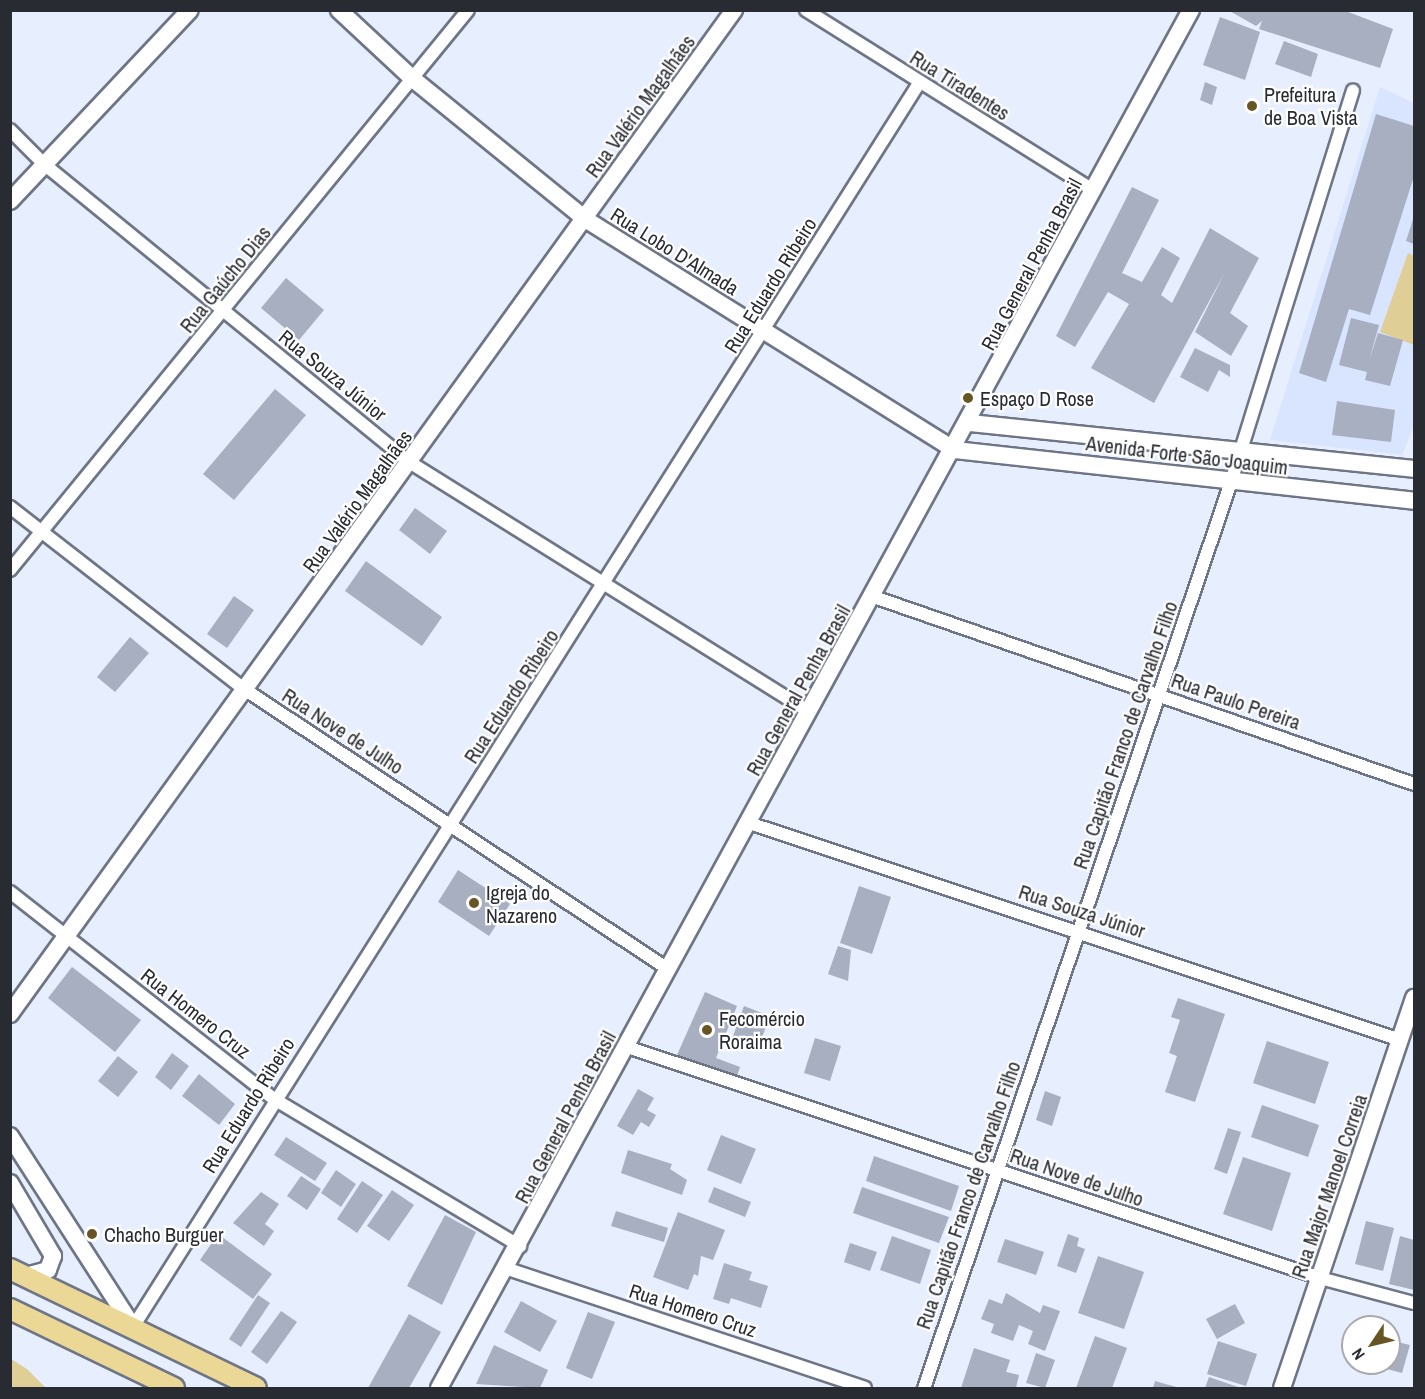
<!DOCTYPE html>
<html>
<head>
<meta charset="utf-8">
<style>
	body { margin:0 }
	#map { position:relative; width:1425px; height:1399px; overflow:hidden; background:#e7eefe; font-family:"Archivo Narrow",sans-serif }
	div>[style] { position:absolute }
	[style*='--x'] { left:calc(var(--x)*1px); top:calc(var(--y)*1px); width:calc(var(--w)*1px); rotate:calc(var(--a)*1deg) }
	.built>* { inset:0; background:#d9e4ff }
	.green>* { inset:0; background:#e0ce97 }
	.building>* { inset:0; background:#a7afc1 }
	.roads { filter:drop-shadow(2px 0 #6e7586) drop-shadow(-2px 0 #6e7586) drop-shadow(0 2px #6e7586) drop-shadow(0 -2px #6e7586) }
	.minor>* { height:12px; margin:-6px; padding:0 6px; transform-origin:6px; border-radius:6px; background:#fff }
	.tertiary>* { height:16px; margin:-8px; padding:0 8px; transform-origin:8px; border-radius:8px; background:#fff }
	.primary>* { height:20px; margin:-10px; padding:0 10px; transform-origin:10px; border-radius:10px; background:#ebd796 }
	.dots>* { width:16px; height:16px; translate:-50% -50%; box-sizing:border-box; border:3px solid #fff; border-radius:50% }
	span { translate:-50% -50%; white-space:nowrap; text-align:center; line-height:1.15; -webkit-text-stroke:4.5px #fff; paint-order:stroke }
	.street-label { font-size:20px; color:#282b32 }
	.poi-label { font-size:20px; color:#282b32 }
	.left { translate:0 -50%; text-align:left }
	.frame { position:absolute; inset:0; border:12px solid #282b32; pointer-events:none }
	.north { position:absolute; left:1341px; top:1315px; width:60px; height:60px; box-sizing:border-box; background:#fff; border:2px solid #a9aaad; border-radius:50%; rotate:235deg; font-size:16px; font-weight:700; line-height:24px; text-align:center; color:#282b32 }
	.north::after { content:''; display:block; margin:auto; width:21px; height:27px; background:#675624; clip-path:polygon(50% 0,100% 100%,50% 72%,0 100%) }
</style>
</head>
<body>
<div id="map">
	<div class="built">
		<i style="clip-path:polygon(1380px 87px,1414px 103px,1414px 425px,1402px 455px,1270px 440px)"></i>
	</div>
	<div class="green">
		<i style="clip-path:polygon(1408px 253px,1414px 256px,1414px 345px,1380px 332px)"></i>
		<i style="clip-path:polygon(11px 1359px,27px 1369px,46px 1388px,11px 1388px)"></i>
	</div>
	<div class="building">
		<i style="clip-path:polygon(1228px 10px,1343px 10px,1393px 29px,1380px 68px,1259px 29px,1262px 21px,1256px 26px)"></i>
		<i style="clip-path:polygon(1220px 17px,1260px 32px,1245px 80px,1203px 65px)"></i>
		<i style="clip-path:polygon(1284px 41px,1318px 54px,1311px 77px,1275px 64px)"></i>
		<i style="clip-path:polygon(1205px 82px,1217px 87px,1212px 105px,1200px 100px)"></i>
		<i style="clip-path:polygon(1376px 114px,1414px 126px,1414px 176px,1370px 315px,1349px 309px,1326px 382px,1299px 373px)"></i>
		<i style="clip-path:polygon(1132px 187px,1159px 200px,1122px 273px,1142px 282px,1162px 247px,1180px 258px,1161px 295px,1172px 303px,1210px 228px,1259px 258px,1230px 313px,1248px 326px,1231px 356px,1195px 332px,1225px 272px,1154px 403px,1091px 368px,1129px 304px,1108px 292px,1075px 347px,1056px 336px)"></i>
		<i style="clip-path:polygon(1414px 216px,1414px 244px,1406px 241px)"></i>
		<i style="clip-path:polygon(286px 278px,324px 310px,299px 340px,261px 308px)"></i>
		<i style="clip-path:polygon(1351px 318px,1379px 325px,1369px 361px,1378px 333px,1403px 340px,1390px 386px,1365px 380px,1367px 372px,1339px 365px)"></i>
		<i style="clip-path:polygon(1195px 348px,1230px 365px,1230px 377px,1219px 370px,1208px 392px,1180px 377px)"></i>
		<i style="clip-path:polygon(275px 389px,306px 415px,234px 500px,203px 474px)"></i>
		<i style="clip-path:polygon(1337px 401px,1395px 410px,1391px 442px,1332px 435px)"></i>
		<i style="clip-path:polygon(415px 508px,447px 531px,430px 554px,399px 530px)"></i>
		<i style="clip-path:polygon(366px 561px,442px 617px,422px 646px,345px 591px)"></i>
		<i style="clip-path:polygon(234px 596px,254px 610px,227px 648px,207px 634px)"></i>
		<i style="clip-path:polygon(130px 637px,149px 653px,115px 692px,97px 677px)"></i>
		<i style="clip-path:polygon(458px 870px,510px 904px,489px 936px,438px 902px)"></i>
		<i style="clip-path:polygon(859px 886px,891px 897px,872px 954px,840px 943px)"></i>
		<i style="clip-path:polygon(838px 946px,851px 950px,848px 981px,828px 974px)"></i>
		<i style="clip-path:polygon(72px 967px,141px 1020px,115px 1052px,48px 998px)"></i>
		<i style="clip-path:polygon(705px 992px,737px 1006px,716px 1058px,740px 1067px,737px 1076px,677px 1055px)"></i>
		<i style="clip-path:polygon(1178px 998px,1225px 1014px,1195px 1102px,1165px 1092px,1177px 1056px,1169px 1053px,1180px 1020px,1171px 1017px)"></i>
		<i style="clip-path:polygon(744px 1006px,770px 1016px,761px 1040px,732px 1039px)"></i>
		<i style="clip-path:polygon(815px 1038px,841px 1046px,830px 1081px,804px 1073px)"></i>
		<i style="clip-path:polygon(1267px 1041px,1329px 1062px,1315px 1104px,1253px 1083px)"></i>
		<i style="clip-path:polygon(172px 1053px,189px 1066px,171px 1090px,155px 1077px)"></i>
		<i style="clip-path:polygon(118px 1056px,138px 1072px,118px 1097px,98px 1081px)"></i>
		<i style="clip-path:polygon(199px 1074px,235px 1104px,219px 1125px,182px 1096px)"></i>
		<i style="clip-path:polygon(638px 1089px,654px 1098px,647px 1110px,656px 1115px,649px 1127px,641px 1122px,633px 1135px,617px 1126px)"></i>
		<i style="clip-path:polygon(1045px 1091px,1061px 1097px,1052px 1126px,1036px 1120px)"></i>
		<i style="clip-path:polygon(1262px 1105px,1319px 1125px,1308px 1157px,1251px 1137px)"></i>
		<i style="clip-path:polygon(1228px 1128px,1241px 1132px,1227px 1174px,1214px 1169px)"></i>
		<i style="clip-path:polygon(721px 1135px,756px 1149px,741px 1184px,707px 1170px)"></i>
		<i style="clip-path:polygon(286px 1137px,327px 1163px,315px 1181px,274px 1155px)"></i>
		<i style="clip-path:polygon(628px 1150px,672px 1164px,670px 1169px,687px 1180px,682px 1195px,621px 1173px)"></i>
		<i style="clip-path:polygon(874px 1156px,959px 1186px,951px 1211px,866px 1181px)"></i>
		<i style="clip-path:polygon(1243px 1157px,1291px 1173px,1272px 1231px,1223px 1214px)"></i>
		<i style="clip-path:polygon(336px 1170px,356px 1184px,341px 1207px,321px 1193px)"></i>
		<i style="clip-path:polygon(301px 1176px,321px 1189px,307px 1210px,287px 1196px)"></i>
		<i style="clip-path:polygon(362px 1181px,383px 1195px,357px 1233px,337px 1219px)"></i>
		<i style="clip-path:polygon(714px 1187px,751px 1202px,745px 1217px,708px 1202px)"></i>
		<i style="clip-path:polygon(862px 1187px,949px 1217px,939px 1243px,853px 1213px)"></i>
		<i style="clip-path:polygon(392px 1190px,414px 1205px,389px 1241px,367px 1226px)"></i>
		<i style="clip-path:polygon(261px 1192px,279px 1204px,265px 1224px,274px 1231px,264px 1246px,233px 1223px)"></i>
		<i style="clip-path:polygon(616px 1211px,668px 1228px,664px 1242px,611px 1226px)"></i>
		<i style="clip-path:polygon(678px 1212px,725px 1230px,713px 1260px,701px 1256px,698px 1276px,694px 1274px,688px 1290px,653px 1277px)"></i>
		<i style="clip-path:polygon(445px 1215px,476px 1232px,442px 1305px,407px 1286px)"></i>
		<i style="clip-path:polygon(1366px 1221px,1394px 1228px,1383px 1271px,1355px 1264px)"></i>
		<i style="clip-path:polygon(218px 1234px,272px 1274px,253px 1299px,200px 1260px)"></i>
		<i style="clip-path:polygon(1068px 1234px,1079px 1238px,1077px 1246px,1085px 1249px,1076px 1273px,1057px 1266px)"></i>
		<i style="clip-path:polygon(892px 1236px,931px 1250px,920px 1284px,880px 1270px)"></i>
		<i style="clip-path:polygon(1400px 1236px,1414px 1240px,1414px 1290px,1389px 1284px)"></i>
		<i style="clip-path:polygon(1005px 1239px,1044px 1252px,1036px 1275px,997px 1262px)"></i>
		<i style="clip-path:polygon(850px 1243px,877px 1252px,870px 1271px,844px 1262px)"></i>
		<i style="clip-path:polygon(1098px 1256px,1144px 1272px,1124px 1329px,1078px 1313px)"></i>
		<i style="clip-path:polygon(724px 1263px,752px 1272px,749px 1280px,768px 1286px,761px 1308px,731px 1298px,729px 1304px,713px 1299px)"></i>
		<i style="clip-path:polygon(1006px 1293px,1040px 1313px,1043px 1305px,1060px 1311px,1045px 1351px,1028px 1344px,1033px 1331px,1019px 1325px,1013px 1341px,991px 1333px,994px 1324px,981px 1319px,989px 1299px,1002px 1304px)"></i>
		<i style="clip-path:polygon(258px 1295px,270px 1303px,241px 1347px,229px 1339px)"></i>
		<i style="clip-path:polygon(521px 1301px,557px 1321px,540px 1352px,504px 1332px)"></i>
		<i style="clip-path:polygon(1235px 1304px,1245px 1323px,1217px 1339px,1206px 1319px)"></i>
		<i style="clip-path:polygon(281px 1311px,297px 1322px,267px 1364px,251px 1352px)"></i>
		<i style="clip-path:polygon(588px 1312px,615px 1322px,592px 1379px,566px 1368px)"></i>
		<i style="clip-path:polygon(409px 1314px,441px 1332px,409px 1388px,368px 1388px)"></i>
		<i style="clip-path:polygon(1095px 1336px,1127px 1348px,1112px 1388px,1076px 1388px)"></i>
		<i style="clip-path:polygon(1389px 1340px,1410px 1345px,1402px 1373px,1368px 1364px,1389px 1363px)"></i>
		<i style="clip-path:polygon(1218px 1341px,1257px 1354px,1246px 1386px,1207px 1374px)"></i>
		<i style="clip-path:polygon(494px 1345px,548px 1370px,540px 1388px,476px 1384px)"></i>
		<i style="clip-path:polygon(974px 1348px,1010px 1360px,1006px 1372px,1019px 1375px,1016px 1388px,961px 1388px)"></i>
		<i style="clip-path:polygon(1036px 1353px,1055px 1360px,1045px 1388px,1026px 1383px)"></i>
		<i style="clip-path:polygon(1209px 1377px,1241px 1388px,1205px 1388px)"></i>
		<i style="clip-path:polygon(1155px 1381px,1180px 1388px,1153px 1388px)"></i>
	</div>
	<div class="roads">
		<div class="minor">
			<i style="--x:806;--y:10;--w:339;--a:32.1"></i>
			<i style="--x:10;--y:130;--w:49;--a:45"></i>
			<i style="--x:45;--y:165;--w:472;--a:39.2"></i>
			<i style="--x:411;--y:463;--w:469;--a:32"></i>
			<i style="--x:10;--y:507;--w:296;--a:37.9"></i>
			<i style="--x:244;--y:689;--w:508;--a:33.44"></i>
			<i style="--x:10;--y:570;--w:723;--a:-50.72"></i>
			<i style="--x:874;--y:597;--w:571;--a:19.1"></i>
			<i style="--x:749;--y:823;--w:687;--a:18.41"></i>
			<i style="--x:10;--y:892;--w:335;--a:38.1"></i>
			<i style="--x:274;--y:1099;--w:287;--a:30.9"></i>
			<i style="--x:627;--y:1047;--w:730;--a:18.43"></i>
			<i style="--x:1320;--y:1278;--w:97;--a:14.9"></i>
			<i style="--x:508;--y:1269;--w:376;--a:18.4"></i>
			<i style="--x:133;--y:1327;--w:1472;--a:-57.71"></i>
			<i style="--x:924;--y:1388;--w:957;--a:-71.28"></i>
			<i style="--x:1231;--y:482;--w:410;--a:-72.7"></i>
		</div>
		<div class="tertiary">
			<i style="--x:339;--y:10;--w:101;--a:43"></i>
			<i style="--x:413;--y:79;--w:222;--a:39.1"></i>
			<i style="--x:585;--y:219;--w:436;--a:32"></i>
			<i style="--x:955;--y:450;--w:462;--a:6.3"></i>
			<i style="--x:10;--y:201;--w:262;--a:-46.7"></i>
			<i style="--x:970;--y:423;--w:446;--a:5.9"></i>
			<i style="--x:10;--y:1014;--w:1238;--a:-54.2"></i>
			<i style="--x:10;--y:1136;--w:227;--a:57.2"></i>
			<i style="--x:10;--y:1183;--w:85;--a:59.5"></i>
			<i style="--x:53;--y:1256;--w:15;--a:110"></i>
			<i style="--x:48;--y:1270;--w:24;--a:165"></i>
			<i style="--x:439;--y:1388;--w:1570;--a:-61.38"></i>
			<i style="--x:1282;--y:1388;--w:412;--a:-71.3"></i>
		</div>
		<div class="primary">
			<i style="--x:10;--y:1269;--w:273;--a:25.8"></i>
			<i style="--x:10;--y:1309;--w:182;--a:25.7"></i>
		</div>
	</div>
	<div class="dots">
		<i style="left:1252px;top:106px;background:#675624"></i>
		<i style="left:968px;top:398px;background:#675624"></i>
		<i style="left:474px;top:903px;background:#675624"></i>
		<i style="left:707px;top:1030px;background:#675624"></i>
		<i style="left:92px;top:1234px;background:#675624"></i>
	</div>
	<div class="street-label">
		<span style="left:960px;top:85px;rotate:32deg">Rua Tiradentes</span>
		<span style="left:640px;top:106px;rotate:-54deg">Rua Valério Magalhães</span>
		<span style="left:675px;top:251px;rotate:32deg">Rua Lobo D'Almada</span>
		<span style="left:1031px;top:264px;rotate:-62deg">Rua General Penha Brasil</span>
		<span style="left:225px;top:279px;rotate:-51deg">Rua Gaúcho Dias</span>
		<span style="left:770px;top:285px;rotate:-58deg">Rua Eduardo Ribeiro</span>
		<span style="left:333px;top:375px;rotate:39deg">Rua Souza Júnior</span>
		<span style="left:1187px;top:455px;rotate:7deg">Avenida Forte São Joaquim</span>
		<span style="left:357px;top:501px;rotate:-54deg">Rua Valério Magalhães</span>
		<span style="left:798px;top:690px;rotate:-61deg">Rua General Penha Brasil</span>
		<span style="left:511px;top:696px;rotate:-57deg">Rua Eduardo Ribeiro</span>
		<span style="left:1236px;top:701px;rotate:19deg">Rua Paulo Pereira</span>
		<span style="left:343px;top:731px;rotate:33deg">Rua Nove de Julho</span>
		<span style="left:1125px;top:735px;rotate:-71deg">Rua Capitão Franco de Carvalho Filho</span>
		<span style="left:1082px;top:911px;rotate:18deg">Rua Souza Júnior</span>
		<span style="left:196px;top:1013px;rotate:38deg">Rua Homero Cruz</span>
		<span style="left:248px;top:1105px;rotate:-58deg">Rua Eduardo Ribeiro</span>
		<span style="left:565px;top:1117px;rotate:-62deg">Rua General Penha Brasil</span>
		<span style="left:1077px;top:1177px;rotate:19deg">Rua Nove de Julho</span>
		<span style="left:1329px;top:1186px;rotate:-71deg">Rua Major Manoel Correia</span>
		<span style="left:968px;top:1195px;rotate:-71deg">Rua Capitão Franco de Carvalho Filho</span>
		<span style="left:693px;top:1310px;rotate:18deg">Rua Homero Cruz</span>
	</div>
	<div class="poi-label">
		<span class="left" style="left:1264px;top:106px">Prefeitura<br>de Boa Vista</span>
		<span class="left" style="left:980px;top:398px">Espaço D Rose</span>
		<span class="left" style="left:486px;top:904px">Igreja do<br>Nazareno</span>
		<span class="left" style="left:719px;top:1030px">Fecomércio<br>Roraima</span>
		<span class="left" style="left:104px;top:1234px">Chacho Burguer</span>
	</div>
	<div class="frame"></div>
	<div class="north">N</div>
</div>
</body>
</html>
